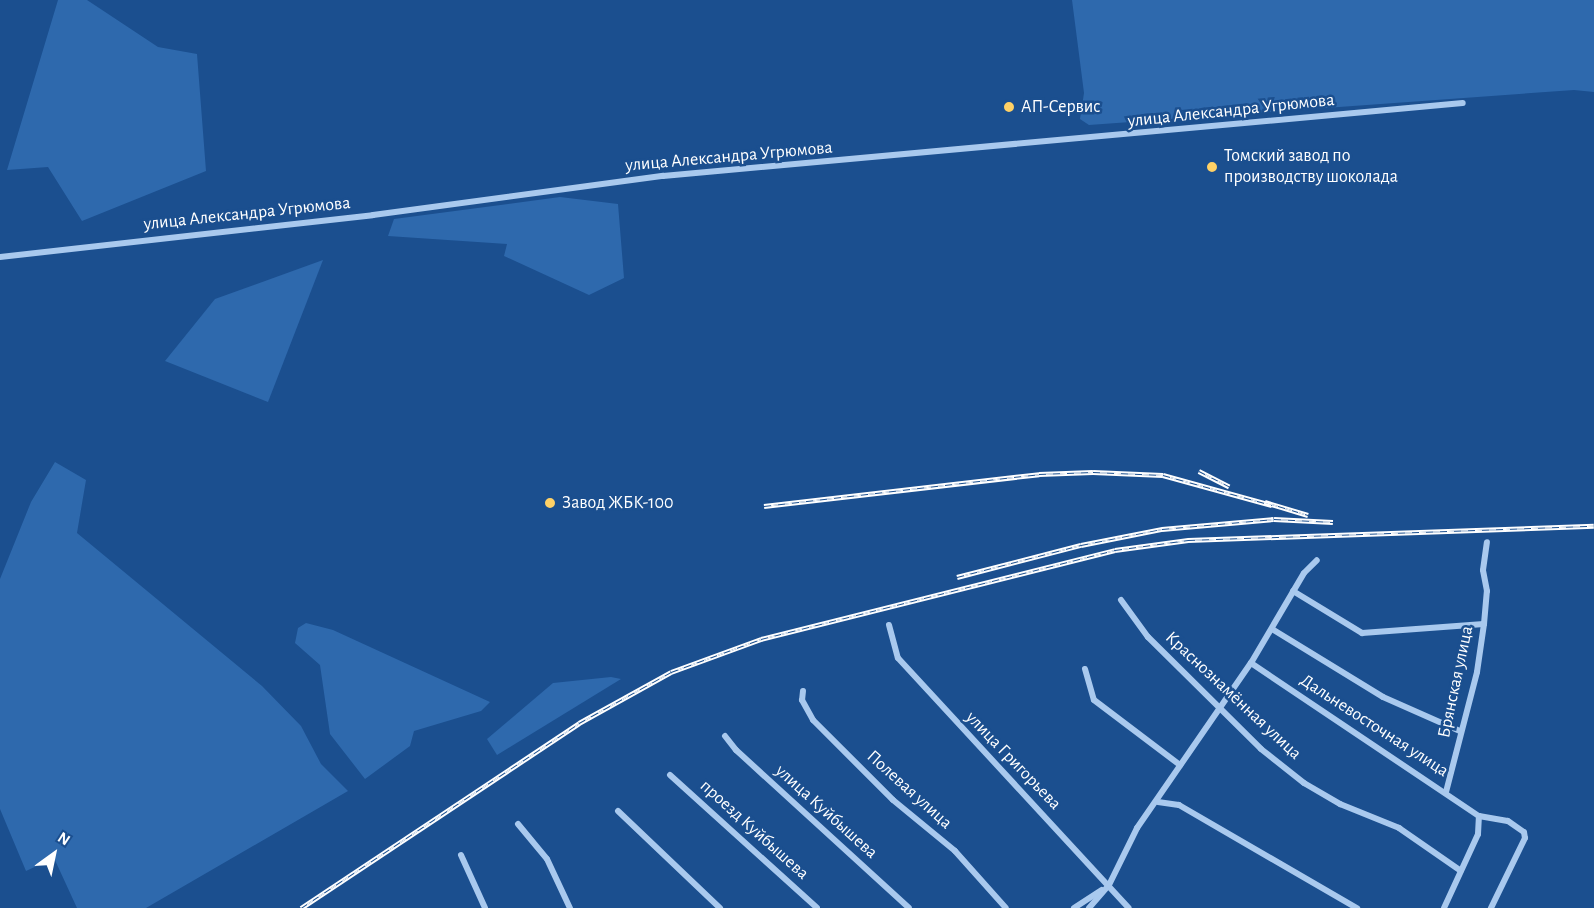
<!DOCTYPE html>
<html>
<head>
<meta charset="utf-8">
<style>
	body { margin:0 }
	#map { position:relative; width:1594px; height:908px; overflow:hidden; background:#1b4f8f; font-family:"Alegreya Sans",sans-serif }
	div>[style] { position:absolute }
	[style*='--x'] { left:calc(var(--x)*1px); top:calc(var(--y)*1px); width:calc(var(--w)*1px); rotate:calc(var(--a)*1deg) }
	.green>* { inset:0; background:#2e69ad }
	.street>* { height:6px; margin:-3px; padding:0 3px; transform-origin:3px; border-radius:3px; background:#a9c9ee }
	.rail>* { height:4.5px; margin-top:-2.25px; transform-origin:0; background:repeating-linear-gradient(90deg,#1b4f8f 0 7px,#fff 0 14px); box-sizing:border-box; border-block:2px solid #fff }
	.dots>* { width:16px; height:16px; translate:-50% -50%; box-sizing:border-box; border:3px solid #1b4f8f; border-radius:50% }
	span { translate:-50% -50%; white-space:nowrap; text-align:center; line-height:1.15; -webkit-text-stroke:5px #1b4f8f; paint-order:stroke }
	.poi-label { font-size:18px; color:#fff }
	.left { translate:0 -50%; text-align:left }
	.street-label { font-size:18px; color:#fff }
	.north { position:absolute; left:24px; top:824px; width:60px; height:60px; -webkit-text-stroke:4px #1b4f8f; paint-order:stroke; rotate:33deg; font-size:16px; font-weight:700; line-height:24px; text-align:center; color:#fff }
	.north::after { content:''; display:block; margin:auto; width:21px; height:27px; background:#fff; clip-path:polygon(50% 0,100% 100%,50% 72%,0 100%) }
</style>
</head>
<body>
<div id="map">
	<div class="green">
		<i style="clip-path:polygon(58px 0,87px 0,158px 47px,197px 54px,206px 171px,82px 221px,48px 167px,7px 170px)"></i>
		<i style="clip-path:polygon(1072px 0,1594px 0,1594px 92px,1574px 90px,1089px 125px,1080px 119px,1084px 93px)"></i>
		<i style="clip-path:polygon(560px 197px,618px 204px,624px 278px,589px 295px,504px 256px,507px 244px,388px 236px,394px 219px)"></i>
		<i style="clip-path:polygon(323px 260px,268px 402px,165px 361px,215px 299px)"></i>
		<i style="clip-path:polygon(55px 462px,86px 480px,77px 533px,262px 686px,301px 726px,321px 764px,348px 791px,146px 908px,77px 908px,54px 858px,26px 871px,0 809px,0 579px,31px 502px)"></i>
		<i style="clip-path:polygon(306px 623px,333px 630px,490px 702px,481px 711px,414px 731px,410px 746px,365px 779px,330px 734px,320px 665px,295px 643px,298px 628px)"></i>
		<i style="clip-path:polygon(611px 677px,621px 679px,497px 755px,487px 739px,553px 683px)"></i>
	</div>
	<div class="street">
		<i style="--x:0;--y:257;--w:375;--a:-6.4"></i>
		<i style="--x:373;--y:215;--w:293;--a:-7.7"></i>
		<i style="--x:663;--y:176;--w:803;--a:-5.21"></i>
		<i style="--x:1293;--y:591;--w:81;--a:31.3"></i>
		<i style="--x:1362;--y:633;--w:122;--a:-4.2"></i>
		<i style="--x:1121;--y:600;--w:46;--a:53.9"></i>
		<i style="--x:1148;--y:637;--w:159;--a:44.7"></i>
		<i style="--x:1261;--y:749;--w:55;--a:38.3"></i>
		<i style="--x:1304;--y:783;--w:42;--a:30.3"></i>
		<i style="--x:1340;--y:804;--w:64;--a:22.1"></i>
		<i style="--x:1399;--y:828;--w:75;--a:34.7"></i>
		<i style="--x:889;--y:625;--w:34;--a:75"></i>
		<i style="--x:898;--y:658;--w:340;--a:47.3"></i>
		<i style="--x:1272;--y:629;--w:130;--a:31.5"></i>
		<i style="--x:1383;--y:697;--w:84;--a:23.8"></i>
		<i style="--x:1251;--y:663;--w:275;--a:33.9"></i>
		<i style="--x:1085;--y:669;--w:32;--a:74"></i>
		<i style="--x:1094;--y:700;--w:108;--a:37.1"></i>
		<i style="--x:803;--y:691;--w:9;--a:96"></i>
		<i style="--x:802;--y:700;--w:23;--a:61"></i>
		<i style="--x:813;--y:720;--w:113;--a:45"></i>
		<i style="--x:893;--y:800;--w:80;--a:39.4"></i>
		<i style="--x:955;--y:851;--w:76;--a:48.2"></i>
		<i style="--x:725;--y:736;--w:18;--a:52"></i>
		<i style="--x:736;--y:750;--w:234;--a:42.4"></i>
		<i style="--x:670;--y:775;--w:198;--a:42.1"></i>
		<i style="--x:1446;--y:792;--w:124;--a:-75.5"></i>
		<i style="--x:1477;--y:672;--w:49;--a:-81.7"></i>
		<i style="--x:1484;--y:624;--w:33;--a:-85"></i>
		<i style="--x:1487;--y:591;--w:21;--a:-101"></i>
		<i style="--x:1483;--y:570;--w:28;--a:-82"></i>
		<i style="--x:1158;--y:802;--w:21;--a:8"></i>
		<i style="--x:1179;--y:805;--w:206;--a:30.1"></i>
		<i style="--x:618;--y:811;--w:141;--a:43.6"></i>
		<i style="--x:1479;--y:816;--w:29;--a:10"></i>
		<i style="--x:1508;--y:821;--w:19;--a:35"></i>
		<i style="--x:1524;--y:832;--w:6;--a:81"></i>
		<i style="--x:1525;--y:838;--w:78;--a:115.9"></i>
		<i style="--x:518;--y:824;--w:45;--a:50.4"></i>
		<i style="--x:547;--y:859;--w:54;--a:64.9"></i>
		<i style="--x:461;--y:855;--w:58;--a:65.6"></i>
		<i style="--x:1074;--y:908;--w:33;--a:-33"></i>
		<i style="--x:1089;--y:908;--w:30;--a:-49"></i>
		<i style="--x:1109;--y:885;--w:64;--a:-63.8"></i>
		<i style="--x:1137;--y:828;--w:201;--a:-55.4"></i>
		<i style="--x:1251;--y:663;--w:104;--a:-59.5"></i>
		<i style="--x:1304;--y:573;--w:18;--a:-45"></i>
		<i style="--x:1444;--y:908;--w:81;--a:-65.3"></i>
		<i style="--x:1478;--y:834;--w:18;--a:-87"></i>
	</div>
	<div class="rail">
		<i style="--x:1199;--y:471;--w:34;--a:27"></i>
		<i style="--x:1265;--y:502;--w:45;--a:16.8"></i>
		<i style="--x:764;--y:506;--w:277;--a:-6.6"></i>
		<i style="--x:1039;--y:474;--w:54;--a:-2.1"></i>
		<i style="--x:1093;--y:472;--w:70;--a:2.5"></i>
		<i style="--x:1163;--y:475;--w:113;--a:15.4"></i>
		<i style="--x:957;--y:577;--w:128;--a:-14.5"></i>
		<i style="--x:1081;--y:545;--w:83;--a:-11.2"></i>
		<i style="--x:1162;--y:529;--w:112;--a:-5.1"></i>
		<i style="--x:1274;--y:519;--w:59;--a:2.9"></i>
		<i style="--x:301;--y:908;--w:334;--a:-33.6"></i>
		<i style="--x:579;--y:723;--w:105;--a:-29"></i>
		<i style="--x:671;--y:672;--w:96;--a:-20.1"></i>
		<i style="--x:761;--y:639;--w:365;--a:-14.1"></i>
		<i style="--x:1115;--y:550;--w:74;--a:-7.8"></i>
		<i style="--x:1188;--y:540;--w:406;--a:-2"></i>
	</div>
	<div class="dots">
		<i style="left:1009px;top:107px;background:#ffd166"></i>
		<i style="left:1212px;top:167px;background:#ffd166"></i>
		<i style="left:550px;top:503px;background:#ffd166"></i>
	</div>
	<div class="poi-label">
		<span class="left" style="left:1021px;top:107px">АП-Сервис</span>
		<span class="left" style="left:1224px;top:167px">Томский завод по<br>производству шоколада</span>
		<span class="left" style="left:562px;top:503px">Завод ЖБК-100</span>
	</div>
	<div class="street-label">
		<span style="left:1231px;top:111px;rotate:-6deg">улица Александра Угрюмова</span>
		<span style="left:729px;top:157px;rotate:-5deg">улица Александра Угрюмова</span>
		<span style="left:247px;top:214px;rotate:-6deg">улица Александра Угрюмова</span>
		<span style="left:1456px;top:682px;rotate:-78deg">Брянская улица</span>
		<span style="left:1233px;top:696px;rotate:43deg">Краснознамённая улица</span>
		<span style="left:1374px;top:726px;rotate:33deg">Дальневосточная улица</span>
		<span style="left:1013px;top:761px;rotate:46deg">улица Григорьева</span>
		<span style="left:909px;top:790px;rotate:42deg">Полевая улица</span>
		<span style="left:826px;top:812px;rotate:42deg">улица Куйбышева</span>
		<span style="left:754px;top:830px;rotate:42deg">проезд Куйбышева</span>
	</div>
	<div class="north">N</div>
</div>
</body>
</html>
